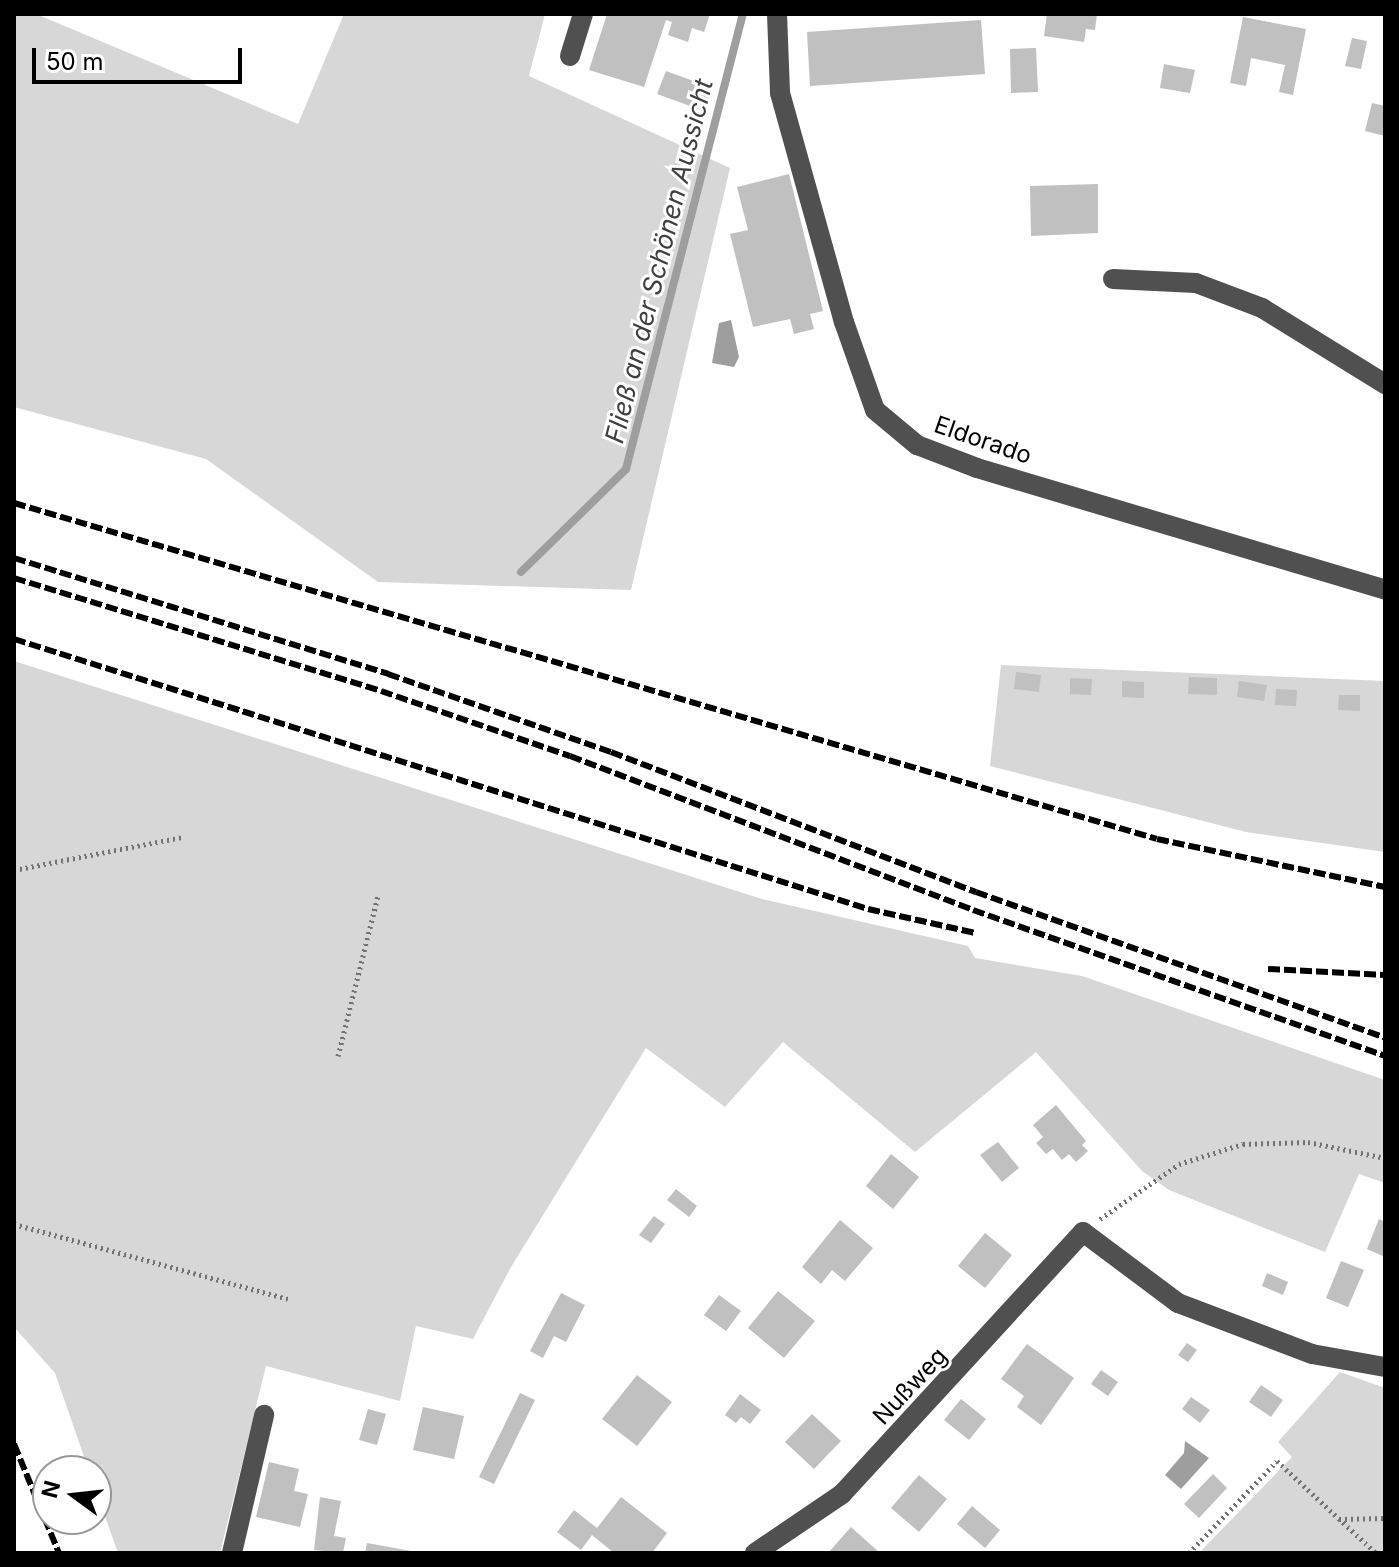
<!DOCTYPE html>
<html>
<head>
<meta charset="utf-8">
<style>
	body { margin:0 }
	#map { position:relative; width:1399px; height:1567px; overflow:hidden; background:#fff; font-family:Inter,sans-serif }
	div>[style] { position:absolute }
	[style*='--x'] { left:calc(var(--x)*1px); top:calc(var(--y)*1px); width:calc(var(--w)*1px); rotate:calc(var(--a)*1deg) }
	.green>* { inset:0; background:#d7d7d7 }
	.water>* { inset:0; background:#9e9e9e }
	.stream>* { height:8px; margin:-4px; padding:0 4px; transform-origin:4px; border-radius:4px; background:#9e9e9e }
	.building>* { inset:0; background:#c0c0c0 }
	.path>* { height:5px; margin-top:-2.5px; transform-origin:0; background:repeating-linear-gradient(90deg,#727272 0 2px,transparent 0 6px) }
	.minor>* { height:20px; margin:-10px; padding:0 10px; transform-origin:10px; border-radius:10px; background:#505050 }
	.rail>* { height:6px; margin-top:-3px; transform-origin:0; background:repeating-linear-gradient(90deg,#000 0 12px,transparent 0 16px) }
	span { translate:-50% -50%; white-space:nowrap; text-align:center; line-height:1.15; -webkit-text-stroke:6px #fff; paint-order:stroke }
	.street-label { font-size:24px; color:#000 }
	.water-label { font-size:26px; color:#3f3f3f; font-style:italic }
	.frame { position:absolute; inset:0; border:16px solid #000; pointer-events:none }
	.north { position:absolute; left:32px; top:1455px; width:80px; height:80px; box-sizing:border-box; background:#fff; border:2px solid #999; border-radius:50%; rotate:285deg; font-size:22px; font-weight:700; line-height:32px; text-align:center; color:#000 }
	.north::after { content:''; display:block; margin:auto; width:28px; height:36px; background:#000; clip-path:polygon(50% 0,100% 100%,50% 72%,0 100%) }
	.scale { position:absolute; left:32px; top:48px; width:210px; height:36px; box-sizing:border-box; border:4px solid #000; border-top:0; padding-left:10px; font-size:24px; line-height:28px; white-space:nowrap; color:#000; -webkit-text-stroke:6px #fff; paint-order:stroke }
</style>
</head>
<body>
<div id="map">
	<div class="green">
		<i style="clip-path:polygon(14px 14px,36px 14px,298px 124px,344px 14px,545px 14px,529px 76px,730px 168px,631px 590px,378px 582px,206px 459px,14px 407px)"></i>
		<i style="clip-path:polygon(14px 661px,762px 899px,968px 946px,975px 958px,1082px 976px,1385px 1080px,1385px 1183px,1359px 1174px,1325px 1252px,1169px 1190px,1142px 1171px,1036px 1052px,915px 1152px,783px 1042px,725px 1107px,646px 1048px,511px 1267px,473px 1339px,416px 1326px,400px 1401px,266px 1366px,220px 1553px,118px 1553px,96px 1491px,96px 1471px,89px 1471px,55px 1373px,14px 1327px)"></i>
		<i style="clip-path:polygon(1001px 665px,1385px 681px,1385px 852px,1246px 832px,990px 766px)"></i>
		<i style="clip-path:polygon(1340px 1372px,1385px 1388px,1385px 1553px,1199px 1553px,1292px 1457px,1278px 1442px)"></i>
	</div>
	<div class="water">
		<i style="clip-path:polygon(731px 320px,739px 357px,734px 367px,712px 363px,719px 323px)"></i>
		<i style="clip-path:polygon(1185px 1441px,1209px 1458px,1181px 1489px,1165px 1475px,1184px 1453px)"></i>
	</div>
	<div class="stream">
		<i style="--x:521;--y:572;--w:147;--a:-44.4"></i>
		<i style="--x:626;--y:469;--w:470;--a:-75.6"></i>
	</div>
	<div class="building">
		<i style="clip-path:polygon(607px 14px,710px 14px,704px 32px,692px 28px,688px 42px,668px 35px,672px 22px,666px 20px,644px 87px,589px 70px)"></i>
		<i style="clip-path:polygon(1047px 14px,1097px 14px,1095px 30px,1086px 29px,1084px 42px,1044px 36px)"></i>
		<i style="clip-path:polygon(1243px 17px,1306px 29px,1293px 95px,1279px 92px,1285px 65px,1251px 58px,1246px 86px,1230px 83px)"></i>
		<i style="clip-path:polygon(981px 20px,985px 74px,810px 86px,807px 32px)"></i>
		<i style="clip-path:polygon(1352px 38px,1367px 41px,1361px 69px,1345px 66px)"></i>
		<i style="clip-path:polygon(1036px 48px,1038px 92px,1011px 93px,1010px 49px)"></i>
		<i style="clip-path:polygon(1164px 64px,1195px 70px,1190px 93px,1160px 88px)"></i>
		<i style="clip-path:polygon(666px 71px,713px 88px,704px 111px,657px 94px)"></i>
		<i style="clip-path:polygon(1372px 103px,1385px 106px,1385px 136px,1365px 131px)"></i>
		<i style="clip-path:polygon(789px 174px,823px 311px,810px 314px,814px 329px,794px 334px,790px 319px,753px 327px,730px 234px,748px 230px,737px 187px)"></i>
		<i style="clip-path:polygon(1098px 184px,1098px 233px,1031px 236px,1030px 186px)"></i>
		<i style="clip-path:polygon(1016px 672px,1041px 675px,1039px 692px,1014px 689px)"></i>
		<i style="clip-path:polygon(1189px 677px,1217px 678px,1217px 695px,1188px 694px)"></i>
		<i style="clip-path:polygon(1070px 678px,1092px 679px,1091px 695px,1070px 694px)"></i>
		<i style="clip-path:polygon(1122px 681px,1144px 682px,1144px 698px,1122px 697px)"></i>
		<i style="clip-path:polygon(1239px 681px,1267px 685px,1264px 701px,1237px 697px)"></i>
		<i style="clip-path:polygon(1276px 689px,1297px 690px,1296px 706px,1275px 705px)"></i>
		<i style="clip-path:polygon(1339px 695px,1360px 695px,1360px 711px,1338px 710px)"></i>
		<i style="clip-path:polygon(1056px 1105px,1086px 1141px,1082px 1145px,1088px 1151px,1076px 1162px,1069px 1154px,1062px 1160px,1053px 1149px,1046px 1154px,1036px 1143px,1043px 1137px,1033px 1125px)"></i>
		<i style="clip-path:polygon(998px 1142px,1019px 1168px,1002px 1182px,980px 1155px)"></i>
		<i style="clip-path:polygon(891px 1154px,919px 1177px,893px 1209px,866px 1186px)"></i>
		<i style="clip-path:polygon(676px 1189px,697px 1206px,689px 1217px,667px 1200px)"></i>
		<i style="clip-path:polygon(654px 1216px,665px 1224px,651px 1243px,639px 1235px)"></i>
		<i style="clip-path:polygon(1379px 1219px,1385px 1222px,1385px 1257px,1367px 1249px)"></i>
		<i style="clip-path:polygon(840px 1220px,873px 1248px,845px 1281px,832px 1270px,821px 1284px,802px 1267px)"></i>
		<i style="clip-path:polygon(985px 1233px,1012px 1255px,985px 1288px,958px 1266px)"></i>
		<i style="clip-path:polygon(1341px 1261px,1364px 1270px,1348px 1307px,1326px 1298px)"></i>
		<i style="clip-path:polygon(1267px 1273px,1288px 1282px,1283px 1295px,1262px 1286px)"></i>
		<i style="clip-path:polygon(778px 1291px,815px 1321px,784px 1358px,748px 1328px)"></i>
		<i style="clip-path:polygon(561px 1293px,585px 1305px,566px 1342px,554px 1336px,543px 1358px,530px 1351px)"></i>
		<i style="clip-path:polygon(719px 1295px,741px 1311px,726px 1331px,704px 1315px)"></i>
		<i style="clip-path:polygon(1187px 1343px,1197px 1350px,1188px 1362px,1178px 1355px)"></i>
		<i style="clip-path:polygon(1027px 1344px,1074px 1378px,1041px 1425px,1017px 1407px,1024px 1396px,1001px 1379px)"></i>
		<i style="clip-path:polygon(1101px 1370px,1118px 1382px,1108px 1396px,1091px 1384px)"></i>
		<i style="clip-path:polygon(637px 1375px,672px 1402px,637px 1446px,602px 1419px)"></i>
		<i style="clip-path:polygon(1261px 1385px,1283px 1400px,1271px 1417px,1249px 1402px)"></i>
		<i style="clip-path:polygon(520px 1393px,535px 1400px,494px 1484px,479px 1477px)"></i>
		<i style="clip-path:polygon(740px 1394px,761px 1410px,750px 1424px,741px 1417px,736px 1423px,725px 1415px)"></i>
		<i style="clip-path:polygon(1191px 1397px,1210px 1410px,1200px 1423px,1182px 1409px)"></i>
		<i style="clip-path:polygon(961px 1399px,986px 1419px,969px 1440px,944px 1420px)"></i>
		<i style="clip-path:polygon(423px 1407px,464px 1416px,454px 1459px,413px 1450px)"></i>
		<i style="clip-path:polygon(368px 1409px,386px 1414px,377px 1445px,359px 1440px)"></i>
		<i style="clip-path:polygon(812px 1414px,841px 1441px,814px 1469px,785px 1442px)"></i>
		<i style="clip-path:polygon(269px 1462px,299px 1469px,294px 1491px,308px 1494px,300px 1527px,256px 1517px)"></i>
		<i style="clip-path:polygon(1213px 1474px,1227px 1488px,1199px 1518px,1184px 1504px)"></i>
		<i style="clip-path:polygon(919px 1475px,947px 1499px,919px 1532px,891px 1508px)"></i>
		<i style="clip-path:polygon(320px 1497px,341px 1501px,334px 1536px,346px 1538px,343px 1553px,314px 1550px)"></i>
		<i style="clip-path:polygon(621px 1497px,667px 1533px,652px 1553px,614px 1553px,592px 1535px,581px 1550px,557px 1532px,574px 1510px,597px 1528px)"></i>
		<i style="clip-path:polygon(972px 1506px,1000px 1530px,985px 1548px,957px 1524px)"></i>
		<i style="clip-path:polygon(851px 1527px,880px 1553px,828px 1553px)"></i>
		<i style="clip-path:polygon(367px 1543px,411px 1551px,411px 1553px,365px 1553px)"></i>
	</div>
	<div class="path">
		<i style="--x:14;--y:870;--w:171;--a:-11.1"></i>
		<i style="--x:338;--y:1056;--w:165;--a:-76"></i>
		<i style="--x:1100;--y:1219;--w:96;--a:-34.8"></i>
		<i style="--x:1179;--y:1164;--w:67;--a:-17.4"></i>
		<i style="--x:1243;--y:1144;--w:65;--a:-1.8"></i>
		<i style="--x:1308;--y:1142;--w:79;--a:11.7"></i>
		<i style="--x:14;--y:1224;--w:284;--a:15.3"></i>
		<i style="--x:1339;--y:1519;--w:46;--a:-1.2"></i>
		<i style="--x:1189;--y:1553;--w:127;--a:-46.3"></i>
		<i style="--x:1277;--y:1461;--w:135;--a:42.9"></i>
	</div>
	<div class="minor">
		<i style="--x:777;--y:14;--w:79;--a:87.8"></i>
		<i style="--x:780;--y:93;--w:238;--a:74.4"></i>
		<i style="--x:844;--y:322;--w:93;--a:70.6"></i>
		<i style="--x:875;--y:410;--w:55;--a:39.8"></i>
		<i style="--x:917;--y:445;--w:64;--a:21"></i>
		<i style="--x:977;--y:468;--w:426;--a:16.6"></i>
		<i style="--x:570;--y:56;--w:44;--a:-72.8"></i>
		<i style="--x:1113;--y:279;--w:83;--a:2.8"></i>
		<i style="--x:1196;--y:283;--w:71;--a:20.7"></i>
		<i style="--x:1262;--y:308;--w:145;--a:31.7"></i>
		<i style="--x:232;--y:1553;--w:142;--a:-76.9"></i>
		<i style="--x:755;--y:1553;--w:105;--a:-34.1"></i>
		<i style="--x:842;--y:1494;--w:356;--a:-47.4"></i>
		<i style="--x:1083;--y:1232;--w:119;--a:36.8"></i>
		<i style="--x:1178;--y:1303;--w:143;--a:20.8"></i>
		<i style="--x:1312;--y:1354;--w:74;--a:10.1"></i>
	</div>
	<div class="rail">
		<i style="--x:14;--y:503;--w:1191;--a:16.38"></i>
		<i style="--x:1157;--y:839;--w:233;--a:11.9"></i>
		<i style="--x:14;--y:558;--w:392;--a:17.2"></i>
		<i style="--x:388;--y:674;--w:236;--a:19.3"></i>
		<i style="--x:611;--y:752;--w:391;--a:21"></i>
		<i style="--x:976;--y:892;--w:434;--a:19.6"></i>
		<i style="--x:14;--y:578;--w:384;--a:17.1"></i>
		<i style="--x:381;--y:691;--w:200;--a:19"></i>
		<i style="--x:570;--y:756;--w:431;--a:20.9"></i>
		<i style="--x:973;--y:910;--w:437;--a:19.5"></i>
		<i style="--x:14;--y:639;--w:896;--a:17.54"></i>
		<i style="--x:868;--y:909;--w:110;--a:12.6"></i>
		<i style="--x:1268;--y:969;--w:117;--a:2.9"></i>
		<i style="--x:14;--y:1444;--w:118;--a:67.6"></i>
	</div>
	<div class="street-label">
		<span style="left:983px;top:440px;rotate:19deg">Eldorado</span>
		<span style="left:910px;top:1386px;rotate:-47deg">Nußweg</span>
	</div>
	<div class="water-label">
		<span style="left:659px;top:261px;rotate:-76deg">Fließ an der Schönen Aussicht</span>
	</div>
	<div class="frame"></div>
	<div class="north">N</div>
	<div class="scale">50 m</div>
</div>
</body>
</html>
